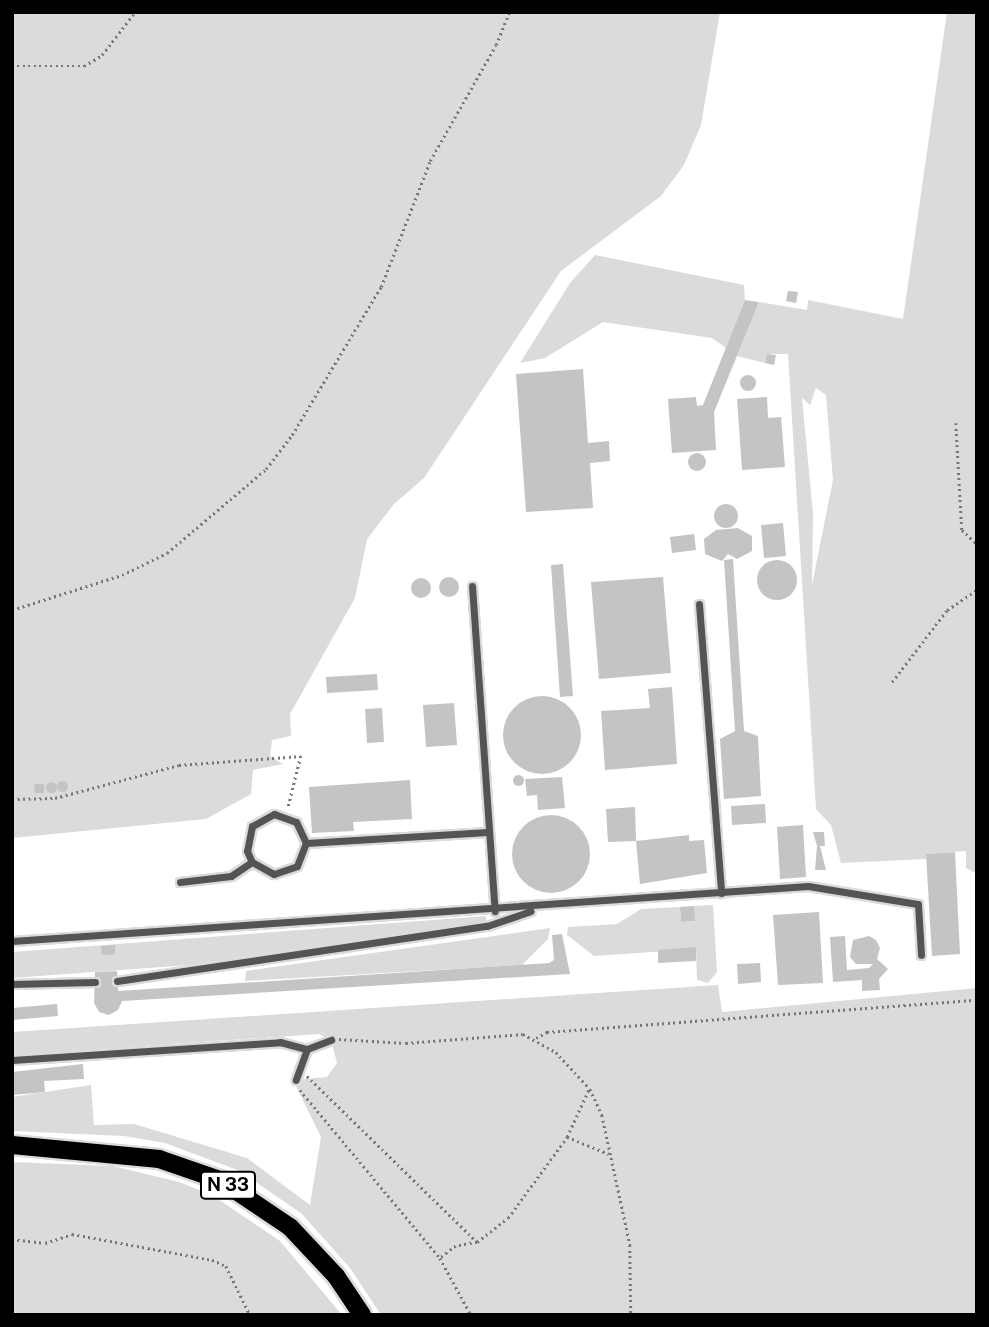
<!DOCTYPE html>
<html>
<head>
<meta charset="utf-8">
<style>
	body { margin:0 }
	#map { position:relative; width:989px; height:1327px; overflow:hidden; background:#fff; font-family:"Public Sans",sans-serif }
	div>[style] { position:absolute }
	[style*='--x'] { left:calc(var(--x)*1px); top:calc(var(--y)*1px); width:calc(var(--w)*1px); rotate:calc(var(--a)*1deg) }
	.green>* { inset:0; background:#dbdbdb }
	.building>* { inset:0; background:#c4c4c4 }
	.round { border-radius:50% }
	.path>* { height:2.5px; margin-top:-1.25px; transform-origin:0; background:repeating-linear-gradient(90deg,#767676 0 2px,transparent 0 5.5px) }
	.roads { filter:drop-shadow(2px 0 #dbdbdb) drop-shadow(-2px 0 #dbdbdb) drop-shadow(0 2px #dbdbdb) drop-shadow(0 -2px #dbdbdb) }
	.lane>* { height:7px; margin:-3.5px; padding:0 3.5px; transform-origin:3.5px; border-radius:3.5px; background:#545454 }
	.primary>* { height:18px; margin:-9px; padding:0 9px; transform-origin:9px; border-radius:9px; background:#000 }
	span { translate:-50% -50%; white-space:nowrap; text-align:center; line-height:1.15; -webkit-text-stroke:7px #fff; paint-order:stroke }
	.shield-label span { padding:2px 5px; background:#fff; border:2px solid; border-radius:5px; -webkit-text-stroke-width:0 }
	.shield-label { font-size:18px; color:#000; font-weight:700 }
	.frame { position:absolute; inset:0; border:14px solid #000; pointer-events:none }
</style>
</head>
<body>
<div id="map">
	<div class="green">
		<i style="clip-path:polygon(12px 12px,720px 12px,701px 125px,684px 165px,661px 196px,561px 271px,424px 478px,394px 504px,367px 539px,355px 598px,290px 714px,291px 736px,272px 740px,270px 756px,283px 764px,253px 770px,251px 794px,206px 819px,12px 838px)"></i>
		<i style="clip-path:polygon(evenodd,947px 12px,977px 12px,977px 874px,966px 868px,966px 851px,927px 854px,926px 859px,841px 863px,831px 825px,816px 809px,788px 354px,767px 354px,765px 363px,737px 356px,759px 302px,807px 310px,808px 300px,903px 319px,947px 12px,816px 388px,826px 395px,833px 480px,812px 585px,813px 514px,802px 398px,810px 405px,816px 388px)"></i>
		<i style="clip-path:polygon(595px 255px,744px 285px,745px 300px,726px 348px,712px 338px,603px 322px,545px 358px,520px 363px,570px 283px)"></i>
		<i style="clip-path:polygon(713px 905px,717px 972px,708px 983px,697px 980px,696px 949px,594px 956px,567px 935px,568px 927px,617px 924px,641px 909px,680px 907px,681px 922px,694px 921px,694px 906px)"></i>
		<i style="clip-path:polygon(486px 916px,486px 921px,189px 965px,12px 978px,12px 952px)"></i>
		<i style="clip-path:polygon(550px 928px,548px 939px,522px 965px,245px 981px,246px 971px)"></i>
		<i style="clip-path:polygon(718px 985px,722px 1012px,977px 988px,977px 1315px,381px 1315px,350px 1268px,302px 1214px,240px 1171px,165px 1143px,124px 1136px,12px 1131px,12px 1097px,91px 1085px,94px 1125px,134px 1124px,247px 1158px,310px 1205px,321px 1137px,293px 1080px,327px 1077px,337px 1063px,331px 1040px,319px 1034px,12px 1055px,12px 1032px)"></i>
		<i style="clip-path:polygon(12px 1162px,113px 1166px,179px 1182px,212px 1195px,280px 1241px,342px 1315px,12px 1315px)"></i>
	</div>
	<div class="building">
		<i style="clip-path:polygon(788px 291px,798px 292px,796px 303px,786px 301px)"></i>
		<i style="clip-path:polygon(745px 300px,759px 302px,714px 412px,716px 450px,672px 453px,668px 399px,696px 397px,697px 406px,703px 405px)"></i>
		<i style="clip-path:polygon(767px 354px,776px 355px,774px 365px,765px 363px)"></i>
		<i style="clip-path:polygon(583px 369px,588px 443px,609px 441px,610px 461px,590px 463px,593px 508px,526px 512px,516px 374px)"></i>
		<i class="round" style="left:740px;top:375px;width:16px;height:16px"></i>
		<i style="clip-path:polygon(767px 397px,768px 418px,781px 417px,785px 467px,742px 470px,737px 399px)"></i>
		<i class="round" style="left:688px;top:453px;width:18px;height:18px"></i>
		<i class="round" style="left:714px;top:504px;width:24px;height:24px"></i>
		<i style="clip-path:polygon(783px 523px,786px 556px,764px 558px,761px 525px)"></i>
		<i style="clip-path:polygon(738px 528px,752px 536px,752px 551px,737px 559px,728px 554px,722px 561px,705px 554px,704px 539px,716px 530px)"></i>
		<i style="clip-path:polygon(694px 534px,696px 550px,672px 553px,670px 537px)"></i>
		<i style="clip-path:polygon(733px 559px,744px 731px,758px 736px,761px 796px,724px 799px,720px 739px,735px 731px,724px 560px)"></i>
		<i class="round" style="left:757px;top:560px;width:40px;height:40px"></i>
		<i style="clip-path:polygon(563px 564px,573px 696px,560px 697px,551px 565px)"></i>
		<i style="clip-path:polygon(663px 577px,671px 673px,599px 679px,591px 582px)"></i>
		<i class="round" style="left:439px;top:577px;width:20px;height:20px"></i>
		<i class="round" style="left:411px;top:578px;width:20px;height:20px"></i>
		<i style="clip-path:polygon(377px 674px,378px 690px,327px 693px,326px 677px)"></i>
		<i style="clip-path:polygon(672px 687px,677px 764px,605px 770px,601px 711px,650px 708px,648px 689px)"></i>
		<i class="round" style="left:503px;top:696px;width:78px;height:78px"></i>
		<i style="clip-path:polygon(454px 703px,457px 745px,426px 747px,423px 705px)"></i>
		<i style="clip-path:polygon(382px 708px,384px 742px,367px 743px,365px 709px)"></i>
		<i class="round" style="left:512.5px;top:774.5px;width:11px;height:11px"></i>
		<i style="clip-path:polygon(562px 777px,565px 808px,538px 810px,537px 795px,527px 796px,525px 779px)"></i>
		<i style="clip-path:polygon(410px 780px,412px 819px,353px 822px,354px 831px,312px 833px,309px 787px)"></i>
		<i class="round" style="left:56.5px;top:780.5px;width:11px;height:11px"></i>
		<i class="round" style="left:45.5px;top:781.5px;width:11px;height:11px"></i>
		<i style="clip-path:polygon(34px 784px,44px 784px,44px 793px,35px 793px)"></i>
		<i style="clip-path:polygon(765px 804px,766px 823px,732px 825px,731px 806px)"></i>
		<i style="clip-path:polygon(635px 807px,636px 841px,608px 842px,606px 809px)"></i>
		<i class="round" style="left:512px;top:815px;width:78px;height:78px"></i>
		<i style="clip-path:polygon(803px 825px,806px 877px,780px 879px,777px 827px)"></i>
		<i style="clip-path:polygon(813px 832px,824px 832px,825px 846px,820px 846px,826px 870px,815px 870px,817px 846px)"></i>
		<i style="clip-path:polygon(689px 835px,689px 841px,704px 840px,707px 873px,640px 884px,636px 841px)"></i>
		<i style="clip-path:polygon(955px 852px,960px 954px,932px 956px,926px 854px)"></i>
		<i style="clip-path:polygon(694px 906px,695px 921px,681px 922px,680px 907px)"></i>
		<i style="clip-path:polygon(819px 912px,823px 983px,778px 985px,773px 915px)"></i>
		<i style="clip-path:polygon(562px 934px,570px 974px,122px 1001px,118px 1010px,109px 1015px,99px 1012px,94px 1003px,95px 972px,117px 971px,118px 991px,549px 963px,554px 960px,552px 935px)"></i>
		<i style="clip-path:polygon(845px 936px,847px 970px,869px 968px,873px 964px,856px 964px,850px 957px,853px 940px,869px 936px,876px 940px,880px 948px,877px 959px,888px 969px,879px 979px,880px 990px,862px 991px,862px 980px,833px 982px,830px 937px)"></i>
		<i style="clip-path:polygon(115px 945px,115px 954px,102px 955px,101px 946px)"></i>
		<i style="clip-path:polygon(696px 947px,696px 961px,658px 963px,658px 950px)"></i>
		<i style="clip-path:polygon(760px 963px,761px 982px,738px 984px,737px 964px)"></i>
		<i style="clip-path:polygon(57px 1004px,58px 1016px,12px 1020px,12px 1008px)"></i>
		<i style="clip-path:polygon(83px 1064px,84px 1079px,44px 1081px,45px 1092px,12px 1095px,12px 1072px)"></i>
	</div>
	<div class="path">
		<i style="--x:12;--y:66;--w:72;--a:0"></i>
		<i style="--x:84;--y:66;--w:21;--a:-31"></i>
		<i style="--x:102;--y:55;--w:54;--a:-52.5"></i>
		<i style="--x:956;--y:423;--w:107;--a:86.8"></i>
		<i style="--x:962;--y:530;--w:21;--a:43"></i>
		<i style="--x:12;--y:610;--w:115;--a:-17.7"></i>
		<i style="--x:122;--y:575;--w:50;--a:-26.1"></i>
		<i style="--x:167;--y:553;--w:130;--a:-40.3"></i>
		<i style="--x:266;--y:469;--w:43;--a:-52.6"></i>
		<i style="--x:292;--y:435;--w:173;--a:-59"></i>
		<i style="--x:381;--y:287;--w:135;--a:-68.7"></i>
		<i style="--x:430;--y:161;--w:133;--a:-60.4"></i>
		<i style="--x:496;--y:45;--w:35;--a:-68"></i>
		<i style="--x:892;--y:682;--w:91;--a:-52.6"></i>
		<i style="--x:947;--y:610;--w:36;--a:-34"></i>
		<i style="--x:12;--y:799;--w:43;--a:-1.3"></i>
		<i style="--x:55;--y:798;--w:128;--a:-14.9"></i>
		<i style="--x:179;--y:765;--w:122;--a:-4.2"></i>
		<i style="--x:301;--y:756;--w:54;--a:104"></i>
		<i style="--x:536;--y:1038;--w:13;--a:-29"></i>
		<i style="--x:547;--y:1032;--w:431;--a:-4.3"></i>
		<i style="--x:339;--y:1039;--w:67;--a:3.4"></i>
		<i style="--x:406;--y:1043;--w:117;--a:-4.4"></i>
		<i style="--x:523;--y:1034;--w:38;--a:29"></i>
		<i style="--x:556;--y:1052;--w:50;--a:47.4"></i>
		<i style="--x:590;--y:1089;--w:29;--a:65"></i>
		<i style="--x:602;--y:1115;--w:133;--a:77.8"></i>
		<i style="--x:630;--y:1245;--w:70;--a:89.2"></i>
		<i style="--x:307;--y:1076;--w:238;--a:44.3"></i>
		<i style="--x:477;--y:1242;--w:21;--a:169"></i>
		<i style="--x:456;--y:1246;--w:20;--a:143"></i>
		<i style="--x:300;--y:1090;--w:219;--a:50.2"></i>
		<i style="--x:440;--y:1258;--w:65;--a:61.5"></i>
		<i style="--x:567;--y:1137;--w:53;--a:-65.4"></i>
		<i style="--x:12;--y:1239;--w:33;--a:7"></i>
		<i style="--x:45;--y:1243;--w:28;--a:-18"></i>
		<i style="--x:72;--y:1234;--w:142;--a:10.5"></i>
		<i style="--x:212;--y:1260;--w:15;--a:23"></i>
		<i style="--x:226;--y:1266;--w:55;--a:63.9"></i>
		<i style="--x:477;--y:1242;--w:39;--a:-38"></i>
		<i style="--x:508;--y:1218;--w:100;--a:-53.9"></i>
		<i style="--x:567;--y:1137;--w:45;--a:22"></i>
	</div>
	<div class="roads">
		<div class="lane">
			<i style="--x:472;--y:586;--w:326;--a:86"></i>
			<i style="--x:699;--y:604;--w:290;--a:85.6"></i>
			<i style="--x:306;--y:843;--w:23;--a:-115"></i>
			<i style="--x:296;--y:822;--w:23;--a:-160"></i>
			<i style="--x:274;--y:814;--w:25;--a:151"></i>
			<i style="--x:252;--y:826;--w:25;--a:101"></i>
			<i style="--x:247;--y:851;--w:12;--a:66"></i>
			<i style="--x:252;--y:862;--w:25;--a:29"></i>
			<i style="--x:274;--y:874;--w:24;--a:-19"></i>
			<i style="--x:297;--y:866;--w:25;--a:-69"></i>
			<i style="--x:306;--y:843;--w:182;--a:-3.5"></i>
			<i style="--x:180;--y:882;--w:51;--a:-6.7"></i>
			<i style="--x:231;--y:876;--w:25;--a:-34"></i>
			<i style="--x:12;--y:941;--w:798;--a:-3.95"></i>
			<i style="--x:808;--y:886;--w:111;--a:9.3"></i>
			<i style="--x:918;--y:904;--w:51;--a:86.6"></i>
			<i style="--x:117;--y:981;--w:374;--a:-8.5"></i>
			<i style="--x:487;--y:926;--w:46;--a:-18.8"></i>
			<i style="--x:12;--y:984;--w:83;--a:-1.4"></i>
			<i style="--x:307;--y:1049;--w:26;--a:-21"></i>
			<i style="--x:12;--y:1060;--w:269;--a:-3.8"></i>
			<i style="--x:280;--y:1042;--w:28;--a:15"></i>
			<i style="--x:307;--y:1049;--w:33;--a:110"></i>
		</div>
		<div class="primary">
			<i style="--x:12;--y:1145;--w:148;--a:5.4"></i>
			<i style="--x:159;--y:1159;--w:65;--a:19"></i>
			<i style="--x:220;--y:1180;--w:84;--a:33.9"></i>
			<i style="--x:290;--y:1227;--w:67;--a:46.8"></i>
			<i style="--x:336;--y:1276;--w:47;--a:56.3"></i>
		</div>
	</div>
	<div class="shield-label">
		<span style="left:228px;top:1185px">N 33</span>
	</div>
	<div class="frame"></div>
</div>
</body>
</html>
